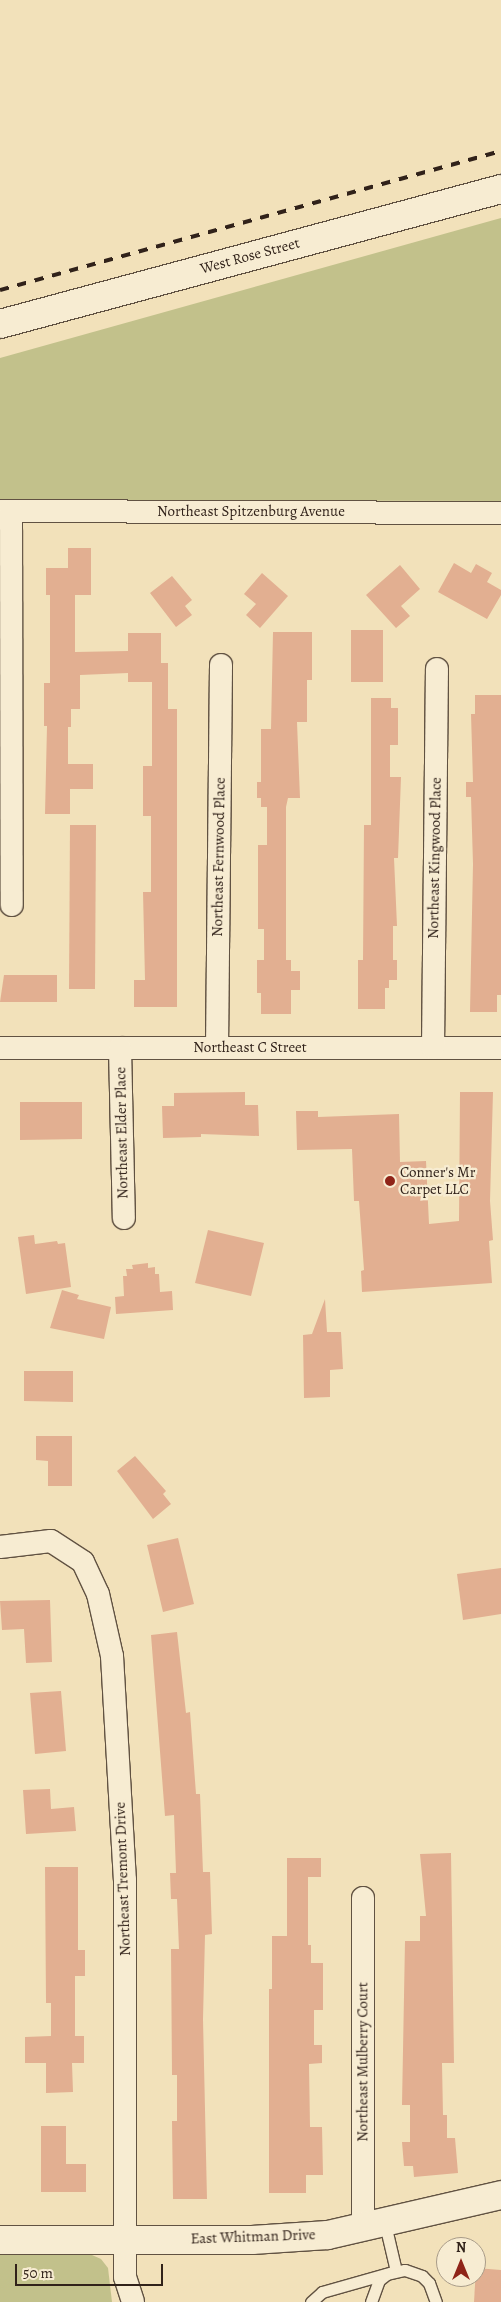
<!DOCTYPE html>
<html>
<head>
<meta charset="utf-8">
<style>
	body { margin:0 }
	#map { position:relative; width:501px; height:2302px; overflow:hidden; background:#f2e1ba; font-family:Alegreya,serif }
	div>[style] { position:absolute }
	[style*='--x'] { left:calc(var(--x)*1px); top:calc(var(--y)*1px); width:calc(var(--w)*1px); rotate:calc(var(--a)*1deg) }
	.green>* { inset:0; background:#c2c18b }
	.building>* { inset:0; background:#e2af91 }
	.roads { filter:drop-shadow(1px 0 #615242) drop-shadow(-1px 0 #615242) drop-shadow(0 1px #615242) drop-shadow(0 -1px #615242) }
	.service>* { height:11px; margin:-5.5px; padding:0 5.5px; transform-origin:5.5px; border-radius:5.5px; background:#f7ecd2 }
	.minor>* { height:22px; margin:-11px; padding:0 11px; transform-origin:11px; border-radius:11px; background:#f7ecd2 }
	.secondary>* { height:28px; margin:-14px; padding:0 14px; transform-origin:14px; border-radius:14px; background:#f7ecd2 }
	.rail>* { height:4px; margin-top:-2px; transform-origin:0; background:repeating-linear-gradient(90deg,#31221a 0 9px,transparent 0 18px) }
	.dots>* { width:14px; height:14px; translate:-50% -50%; box-sizing:border-box; border:2px solid #f7ecd2; border-radius:50% }
	span { translate:-50% -50%; white-space:nowrap; text-align:center; line-height:1.15; -webkit-text-stroke:4.5px #f7ecd2; paint-order:stroke }
	.street-label { font-size:15px; color:#31221a }
	.poi-label { font-size:15px; color:#31221a }
	.left { translate:0 -50%; text-align:left }
	.north { position:absolute; left:436px; top:2237px; width:50px; height:50px; box-sizing:border-box; background:#f7ecd2; border:1px solid #a89b88; border-radius:50%; rotate:0deg; font-size:14px; font-weight:700; line-height:20px; text-align:center; color:#31221a }
	.north::after { content:''; display:block; margin:auto; width:18px; height:22px; background:#8f2418; clip-path:polygon(50% 0,100% 100%,50% 72%,0 100%) }
	.scale { position:absolute; left:15px; top:2264px; width:148px; height:22px; box-sizing:border-box; border:2px solid #31221a; border-top:0; padding-left:6px; font-size:15px; line-height:18px; white-space:nowrap; color:#31221a; -webkit-text-stroke:4px #f7ecd2; paint-order:stroke }
</style>
</head>
<body>
<div id="map">
	<div class="green">
		<i style="clip-path:polygon(501px 218px,501px 501px,0 500px,0 358px)"></i>
		<i style="clip-path:polygon(0 2255px,92px 2255px,101px 2259px,108px 2268px,112px 2302px,0 2302px)"></i>
	</div>
	<div class="building">
		<i style="clip-path:polygon(68px 548px,91px 548px,91px 595px,75px 595px,75px 652px,128px 651px,128px 633px,161px 633px,161px 663px,168px 663px,168px 709px,177px 709px,177px 1007px,134px 1007px,134px 980px,145px 980px,143px 892px,151px 892px,151px 816px,143px 816px,143px 766px,152px 766px,152px 682px,128px 682px,128px 673px,80px 675px,80px 709px,71px 709px,71px 727px,68px 727px,68px 764px,93px 764px,93px 789px,70px 789px,70px 814px,45px 814px,47px 726px,44px 726px,44px 683px,50px 683px,50px 595px,46px 595px,46px 568px,68px 568px)"></i>
		<i style="clip-path:polygon(454px 563px,471px 573px,476px 564px,492px 573px,487px 582px,501px 590px,501px 595px,487px 619px,438px 592px)"></i>
		<i style="clip-path:polygon(400px 565px,420px 589px,401px 606px,410px 616px,396px 628px,366px 595px)"></i>
		<i style="clip-path:polygon(262px 573px,288px 596px,260px 628px,246px 615px,256px 604px,244px 594px)"></i>
		<i style="clip-path:polygon(172px 576px,192px 600px,185px 606px,192px 615px,176px 627px,150px 593px)"></i>
		<i style="clip-path:polygon(351px 630px,383px 630px,383px 682px,351px 682px)"></i>
		<i style="clip-path:polygon(273px 632px,312px 632px,312px 680px,307px 680px,307px 722px,297px 722px,300px 798px,288px 798px,286px 807px,286px 960px,291px 960px,291px 971px,300px 971px,300px 990px,291px 990px,291px 1014px,261px 1014px,261px 993px,257px 993px,257px 960px,264px 960px,264px 929px,258px 929px,258px 845px,267px 845px,267px 807px,261px 807px,261px 798px,257px 798px,257px 782px,261px 782px,261px 729px,271px 729px)"></i>
		<i style="clip-path:polygon(475px 695px,501px 695px,501px 995px,497px 995px,497px 1012px,470px 1012px,473px 864px,471px 797px,466px 797px,466px 782px,473px 782px,471px 714px,475px 714px)"></i>
		<i style="clip-path:polygon(371px 698px,391px 698px,391px 708px,398px 708px,398px 745px,390px 745px,390px 777px,401px 777px,398px 858px,394px 858px,397px 926px,393px 926px,393px 960px,397px 960px,397px 980px,389px 980px,389px 988px,385px 988px,385px 1009px,358px 1009px,358px 960px,363px 960px,364px 825px,371px 825px)"></i>
		<i style="clip-path:polygon(70px 825px,96px 825px,95px 989px,69px 989px)"></i>
		<i style="clip-path:polygon(4px 975px,57px 975px,57px 1002px,0 1002px)"></i>
		<i style="clip-path:polygon(245px 1092px,245px 1105px,258px 1105px,259px 1136px,201px 1134px,201px 1137px,163px 1138px,162px 1106px,174px 1106px,174px 1093px)"></i>
		<i style="clip-path:polygon(460px 1092px,493px 1092px,490px 1201px,493px 1240px,489px 1241px,492px 1283px,362px 1292px,361px 1271px,364px 1270px,359px 1201px,354px 1201px,352px 1149px,297px 1150px,296px 1111px,318px 1111px,318px 1117px,399px 1114px,400px 1162px,426px 1161px,429px 1224px,459px 1221px)"></i>
		<i style="clip-path:polygon(20px 1102px,82px 1102px,82px 1139px,20px 1140px)"></i>
		<i style="clip-path:polygon(208px 1230px,264px 1243px,251px 1296px,195px 1283px)"></i>
		<i style="clip-path:polygon(34px 1235px,35px 1244px,57px 1241px,58px 1244px,65px 1243px,71px 1287px,26px 1294px,18px 1237px)"></i>
		<i style="clip-path:polygon(148px 1263px,148px 1268px,155px 1267px,155px 1274px,159px 1274px,160px 1292px,172px 1291px,173px 1310px,116px 1314px,115px 1297px,124px 1296px,123px 1276px,127px 1276px,126px 1269px,133px 1269px,132px 1265px)"></i>
		<i style="clip-path:polygon(62px 1290px,79px 1295px,77px 1299px,111px 1307px,104px 1339px,50px 1328px)"></i>
		<i style="clip-path:polygon(325px 1299px,327px 1332px,341px 1332px,343px 1369px,330px 1370px,330px 1397px,304px 1398px,303px 1335px,312px 1334px)"></i>
		<i style="clip-path:polygon(24px 1371px,73px 1371px,73px 1402px,24px 1401px)"></i>
		<i style="clip-path:polygon(36px 1436px,72px 1436px,72px 1486px,48px 1486px,48px 1461px,36px 1460px)"></i>
		<i style="clip-path:polygon(135px 1456px,166px 1491px,163px 1494px,171px 1504px,153px 1519px,117px 1471px)"></i>
		<i style="clip-path:polygon(178px 1538px,194px 1604px,163px 1612px,147px 1545px)"></i>
		<i style="clip-path:polygon(501px 1568px,501px 1614px,463px 1620px,457px 1574px)"></i>
		<i style="clip-path:polygon(50px 1600px,52px 1662px,26px 1663px,24px 1629px,2px 1630px,0 1601px)"></i>
		<i style="clip-path:polygon(177px 1632px,186px 1713px,190px 1712px,196px 1794px,200px 1794px,203px 1872px,210px 1872px,212px 1934px,205px 1935px,203px 2019px,207px 2199px,173px 2199px,172px 2121px,177px 2121px,177px 2075px,172px 2075px,171px 1949px,179px 1949px,177px 1899px,171px 1899px,170px 1873px,176px 1873px,174px 1815px,165px 1816px,151px 1635px)"></i>
		<i style="clip-path:polygon(61px 1691px,66px 1751px,35px 1754px,30px 1693px)"></i>
		<i style="clip-path:polygon(50px 1789px,51px 1809px,74px 1807px,76px 1831px,26px 1834px,23px 1790px)"></i>
		<i style="clip-path:polygon(451px 1853px,454px 2063px,442px 2063px,443px 2115px,447px 2115px,447px 2138px,455px 2138px,458px 2173px,414px 2177px,413px 2166px,404px 2166px,402px 2142px,410px 2142px,410px 2105px,402px 2105px,405px 1941px,420px 1941px,420px 1916px,426px 1916px,420px 1854px)"></i>
		<i style="clip-path:polygon(287px 1858px,321px 1858px,321px 1877px,308px 1877px,308px 1945px,311px 1945px,311px 1963px,323px 1963px,323px 2010px,314px 2010px,314px 2045px,322px 2045px,322px 2063px,309px 2064px,310px 2127px,322px 2127px,323px 2175px,306px 2175px,306px 2193px,269px 2193px,269px 1989px,272px 1989px,272px 1936px,287px 1936px)"></i>
		<i style="clip-path:polygon(45px 1867px,78px 1867px,78px 1950px,85px 1950px,85px 1976px,75px 1976px,75px 2036px,84px 2036px,84px 2063px,72px 2063px,73px 2092px,46px 2093px,46px 2063px,25px 2063px,25px 2037px,51px 2036px,51px 2003px,46px 2003px)"></i>
		<i style="clip-path:polygon(41px 2126px,66px 2126px,66px 2164px,86px 2164px,86px 2192px,41px 2192px)"></i>
		<i style="clip-path:polygon(476px 2268px,501px 2270px,501px 2302px,474px 2302px)"></i>
	</div>
	<div class="roads">
		<div class="service">
			<i style="--x:311;--y:2302;--w:15;--a:-42"></i>
			<i style="--x:322;--y:2292;--w:77;--a:-15.8"></i>
			<i style="--x:396;--y:2271;--w:52;--a:-103.2"></i>
			<i style="--x:371;--y:2302;--w:23;--a:-70"></i>
			<i style="--x:379;--y:2280;--w:10;--a:-37"></i>
			<i style="--x:387;--y:2274;--w:18;--a:-13"></i>
			<i style="--x:405;--y:2270;--w:18;--a:19"></i>
			<i style="--x:422;--y:2276;--w:10;--a:45"></i>
			<i style="--x:429;--y:2283;--w:20;--a:70"></i>
		</div>
		<div class="minor">
			<i style="--x:0;--y:511;--w:501;--a:0.23"></i>
			<i style="--x:11;--y:511;--w:394;--a:89.9"></i>
			<i style="--x:0;--y:1048;--w:501;--a:0"></i>
			<i style="--x:120;--y:1048;--w:170;--a:88.7"></i>
			<i style="--x:217;--y:1048;--w:383;--a:-89.4"></i>
			<i style="--x:433;--y:1048;--w:379;--a:-89.4"></i>
			<i style="--x:0;--y:1547;--w:51;--a:-6.7"></i>
			<i style="--x:51;--y:1541;--w:38;--a:33"></i>
			<i style="--x:83;--y:1562;--w:35;--a:65"></i>
			<i style="--x:98;--y:1594;--w:64;--a:77.3"></i>
			<i style="--x:112;--y:1656;--w:224;--a:86.7"></i>
			<i style="--x:125;--y:1880;--w:397;--a:90"></i>
			<i style="--x:125;--y:2277;--w:26;--a:72"></i>
			<i style="--x:363;--y:1898;--w:327;--a:90"></i>
		</div>
		<div class="secondary">
			<i style="--x:0;--y:324;--w:519;--a:-15.08"></i>
			<i style="--x:0;--y:2240;--w:252;--a:0"></i>
			<i style="--x:252;--y:2240;--w:76;--a:-3.8"></i>
			<i style="--x:328;--y:2235;--w:178;--a:-13"></i>
		</div>
	</div>
	<div class="rail">
		<i style="--x:0;--y:290;--w:520;--a:-15.51"></i>
	</div>
	<div class="dots">
		<i style="left:390px;top:1181px;background:#8f2418"></i>
	</div>
	<div class="street-label">
		<span style="left:250px;top:256px;rotate:-15deg">West Rose Street</span>
		<span style="left:251px;top:512px">Northeast Spitzenburg Avenue</span>
		<span style="left:219px;top:857px;rotate:-89deg">Northeast Fernwood Place</span>
		<span style="left:435px;top:858px;rotate:-89deg">Northeast Kingwood Place</span>
		<span style="left:250px;top:1048px">Northeast C Street</span>
		<span style="left:122px;top:1133px;rotate:-91deg">Northeast Elder Place</span>
		<span style="left:123px;top:1879px;rotate:-92deg">Northeast Tremont Drive</span>
		<span style="left:363px;top:2062px;rotate:-90deg">Northeast Mulberry Court</span>
		<span style="left:253px;top:2237px;rotate:-2deg">East Whitman Drive</span>
	</div>
	<div class="poi-label">
		<span class="left" style="left:400px;top:1181px">Conner's Mr<br>Carpet LLC</span>
	</div>
	<div class="north">N</div>
	<div class="scale">50 m</div>
</div>
</body>
</html>
